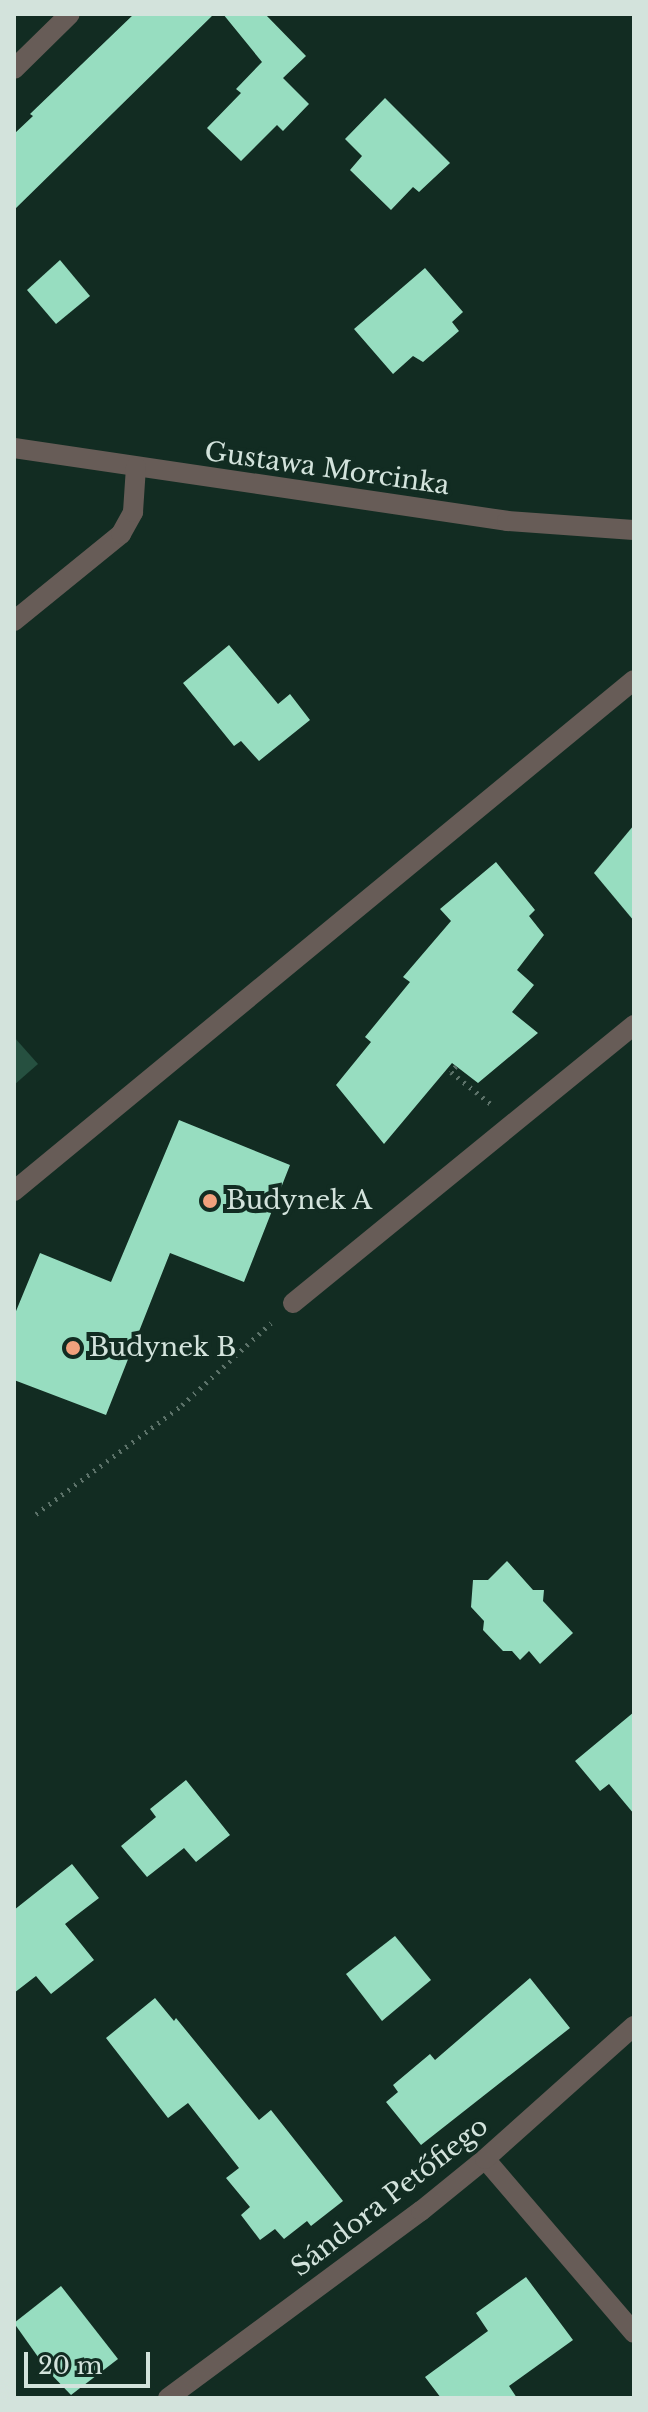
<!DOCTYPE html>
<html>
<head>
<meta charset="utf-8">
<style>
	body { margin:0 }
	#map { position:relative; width:648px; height:2412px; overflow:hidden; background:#122c22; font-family:"Libre Baskerville",serif }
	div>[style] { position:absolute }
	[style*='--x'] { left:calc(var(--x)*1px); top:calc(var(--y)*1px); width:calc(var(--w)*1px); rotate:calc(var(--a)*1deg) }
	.green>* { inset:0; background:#265040 }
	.building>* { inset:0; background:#97ddc0 }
	.path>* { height:5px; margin-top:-2.5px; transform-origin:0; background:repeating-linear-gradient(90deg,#5c7269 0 2px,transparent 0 8px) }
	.minor>* { height:20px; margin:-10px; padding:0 10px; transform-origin:10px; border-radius:10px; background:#675c57 }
	.dots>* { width:22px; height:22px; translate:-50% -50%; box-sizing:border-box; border:4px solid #122c22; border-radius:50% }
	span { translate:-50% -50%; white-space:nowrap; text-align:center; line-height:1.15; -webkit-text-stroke:8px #122c22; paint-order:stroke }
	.street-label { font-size:26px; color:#d3e3dc }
	.poi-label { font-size:26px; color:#d3e3dc }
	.left { translate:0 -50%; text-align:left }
	.frame { position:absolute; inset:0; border:16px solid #d3e3dc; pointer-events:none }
	.scale { position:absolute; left:24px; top:2352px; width:126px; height:36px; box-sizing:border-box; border:4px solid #d3e3dc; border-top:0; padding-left:10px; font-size:24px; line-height:28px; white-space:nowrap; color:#d3e3dc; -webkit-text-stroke:6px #122c22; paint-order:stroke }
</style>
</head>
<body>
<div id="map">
	<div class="green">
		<i style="clip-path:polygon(14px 1037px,38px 1064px,14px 1085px)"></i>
	</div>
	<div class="building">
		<i style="clip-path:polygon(134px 14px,214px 14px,14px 210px,14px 134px,33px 116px,30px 114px)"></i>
		<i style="clip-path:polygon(223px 14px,265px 14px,306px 56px,283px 78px,309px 104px,283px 131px,277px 125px,241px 161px,207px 128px,241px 93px,236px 89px,262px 62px)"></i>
		<i style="clip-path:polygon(385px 98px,450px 163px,419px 192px,413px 187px,391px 210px,350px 170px,362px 156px,345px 139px)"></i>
		<i style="clip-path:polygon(60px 260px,90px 296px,56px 324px,27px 290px)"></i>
		<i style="clip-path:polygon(425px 268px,463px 312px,452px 322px,459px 331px,423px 362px,413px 356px,393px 374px,354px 329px)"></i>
		<i style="clip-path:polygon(229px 645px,278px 704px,290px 694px,310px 720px,259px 761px,241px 741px,234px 746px,183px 683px)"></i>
		<i style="clip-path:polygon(634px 825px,634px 921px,594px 873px)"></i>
		<i style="clip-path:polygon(496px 862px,535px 910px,529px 916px,544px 935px,517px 970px,534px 985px,512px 1012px,538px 1033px,478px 1083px,452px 1063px,384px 1144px,336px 1085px,371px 1042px,365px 1037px,410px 982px,403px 977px,451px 921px,440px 909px)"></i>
		<i style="clip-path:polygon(179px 1120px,290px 1165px,244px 1282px,170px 1253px,106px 1415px,14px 1380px,14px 1316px,40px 1253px,111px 1282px)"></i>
		<i style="clip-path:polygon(507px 1561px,533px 1590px,544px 1590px,543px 1601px,573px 1633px,540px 1664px,529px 1651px,520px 1660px,512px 1651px,503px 1651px,483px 1630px,484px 1621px,471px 1607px,473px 1580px,488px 1580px)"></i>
		<i style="clip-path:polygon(634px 1712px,634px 1814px,609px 1784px,600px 1791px,575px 1761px)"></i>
		<i style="clip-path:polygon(186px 1780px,230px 1835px,196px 1862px,184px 1848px,147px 1877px,121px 1846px,156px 1817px,150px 1809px)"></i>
		<i style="clip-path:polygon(72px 1864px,99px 1898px,65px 1924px,94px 1960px,51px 1994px,36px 1976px,14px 1993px,14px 1910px)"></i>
		<i style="clip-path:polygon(395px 1936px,431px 1980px,382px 2021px,346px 1974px)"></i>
		<i style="clip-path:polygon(530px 1978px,570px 2028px,421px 2145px,386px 2102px,398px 2092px,393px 2085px,430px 2054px,435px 2060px)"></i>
		<i style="clip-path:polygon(155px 1998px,174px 2021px,176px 2018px,259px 2120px,271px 2110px,343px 2201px,311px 2226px,307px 2221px,284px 2239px,275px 2229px,260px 2240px,241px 2215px,250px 2207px,226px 2178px,239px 2168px,188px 2103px,168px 2118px,106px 2038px)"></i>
		<i style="clip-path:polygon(526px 2277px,573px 2340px,509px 2386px,517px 2398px,441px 2398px,425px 2377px,488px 2331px,476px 2313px)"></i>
		<i style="clip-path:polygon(61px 2286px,118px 2359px,71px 2395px,48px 2371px,14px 2323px)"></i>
	</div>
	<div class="path">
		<i style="--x:456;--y:1066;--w:8;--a:130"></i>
		<i style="--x:451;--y:1072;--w:51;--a:38.7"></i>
		<i style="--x:36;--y:1514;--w:182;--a:-36.7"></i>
		<i style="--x:182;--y:1405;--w:121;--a:-42.7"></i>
	</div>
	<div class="minor">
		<i style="--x:14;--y:69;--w:78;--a:-44.5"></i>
		<i style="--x:14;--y:448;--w:498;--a:8.4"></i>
		<i style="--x:507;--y:521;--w:127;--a:4.1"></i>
		<i style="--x:14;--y:621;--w:138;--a:-39.1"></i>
		<i style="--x:121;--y:534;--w:25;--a:-61"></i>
		<i style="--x:133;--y:512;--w:45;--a:-86.2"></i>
		<i style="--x:14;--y:1191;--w:803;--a:-39.5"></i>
		<i style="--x:293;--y:1303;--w:440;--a:-39.2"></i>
		<i style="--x:485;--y:2159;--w:229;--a:49.4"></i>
		<i style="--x:168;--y:2398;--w:315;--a:-36.5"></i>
		<i style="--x:421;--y:2211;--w:82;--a:-39.1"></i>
		<i style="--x:485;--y:2159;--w:200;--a:-41.8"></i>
	</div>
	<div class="dots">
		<i style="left:210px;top:1201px;background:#f1a17d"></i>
		<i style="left:73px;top:1348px;background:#f1a17d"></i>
	</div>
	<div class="street-label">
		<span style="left:327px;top:469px;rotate:8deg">Gustawa Morcinka</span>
		<span style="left:390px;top:2197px;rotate:-38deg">Sándora Petőfiego</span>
	</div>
	<div class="poi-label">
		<span class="left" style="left:226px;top:1201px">Budynek A</span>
		<span class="left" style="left:89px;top:1348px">Budynek B</span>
	</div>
	<div class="frame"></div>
	<div class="scale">20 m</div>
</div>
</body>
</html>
